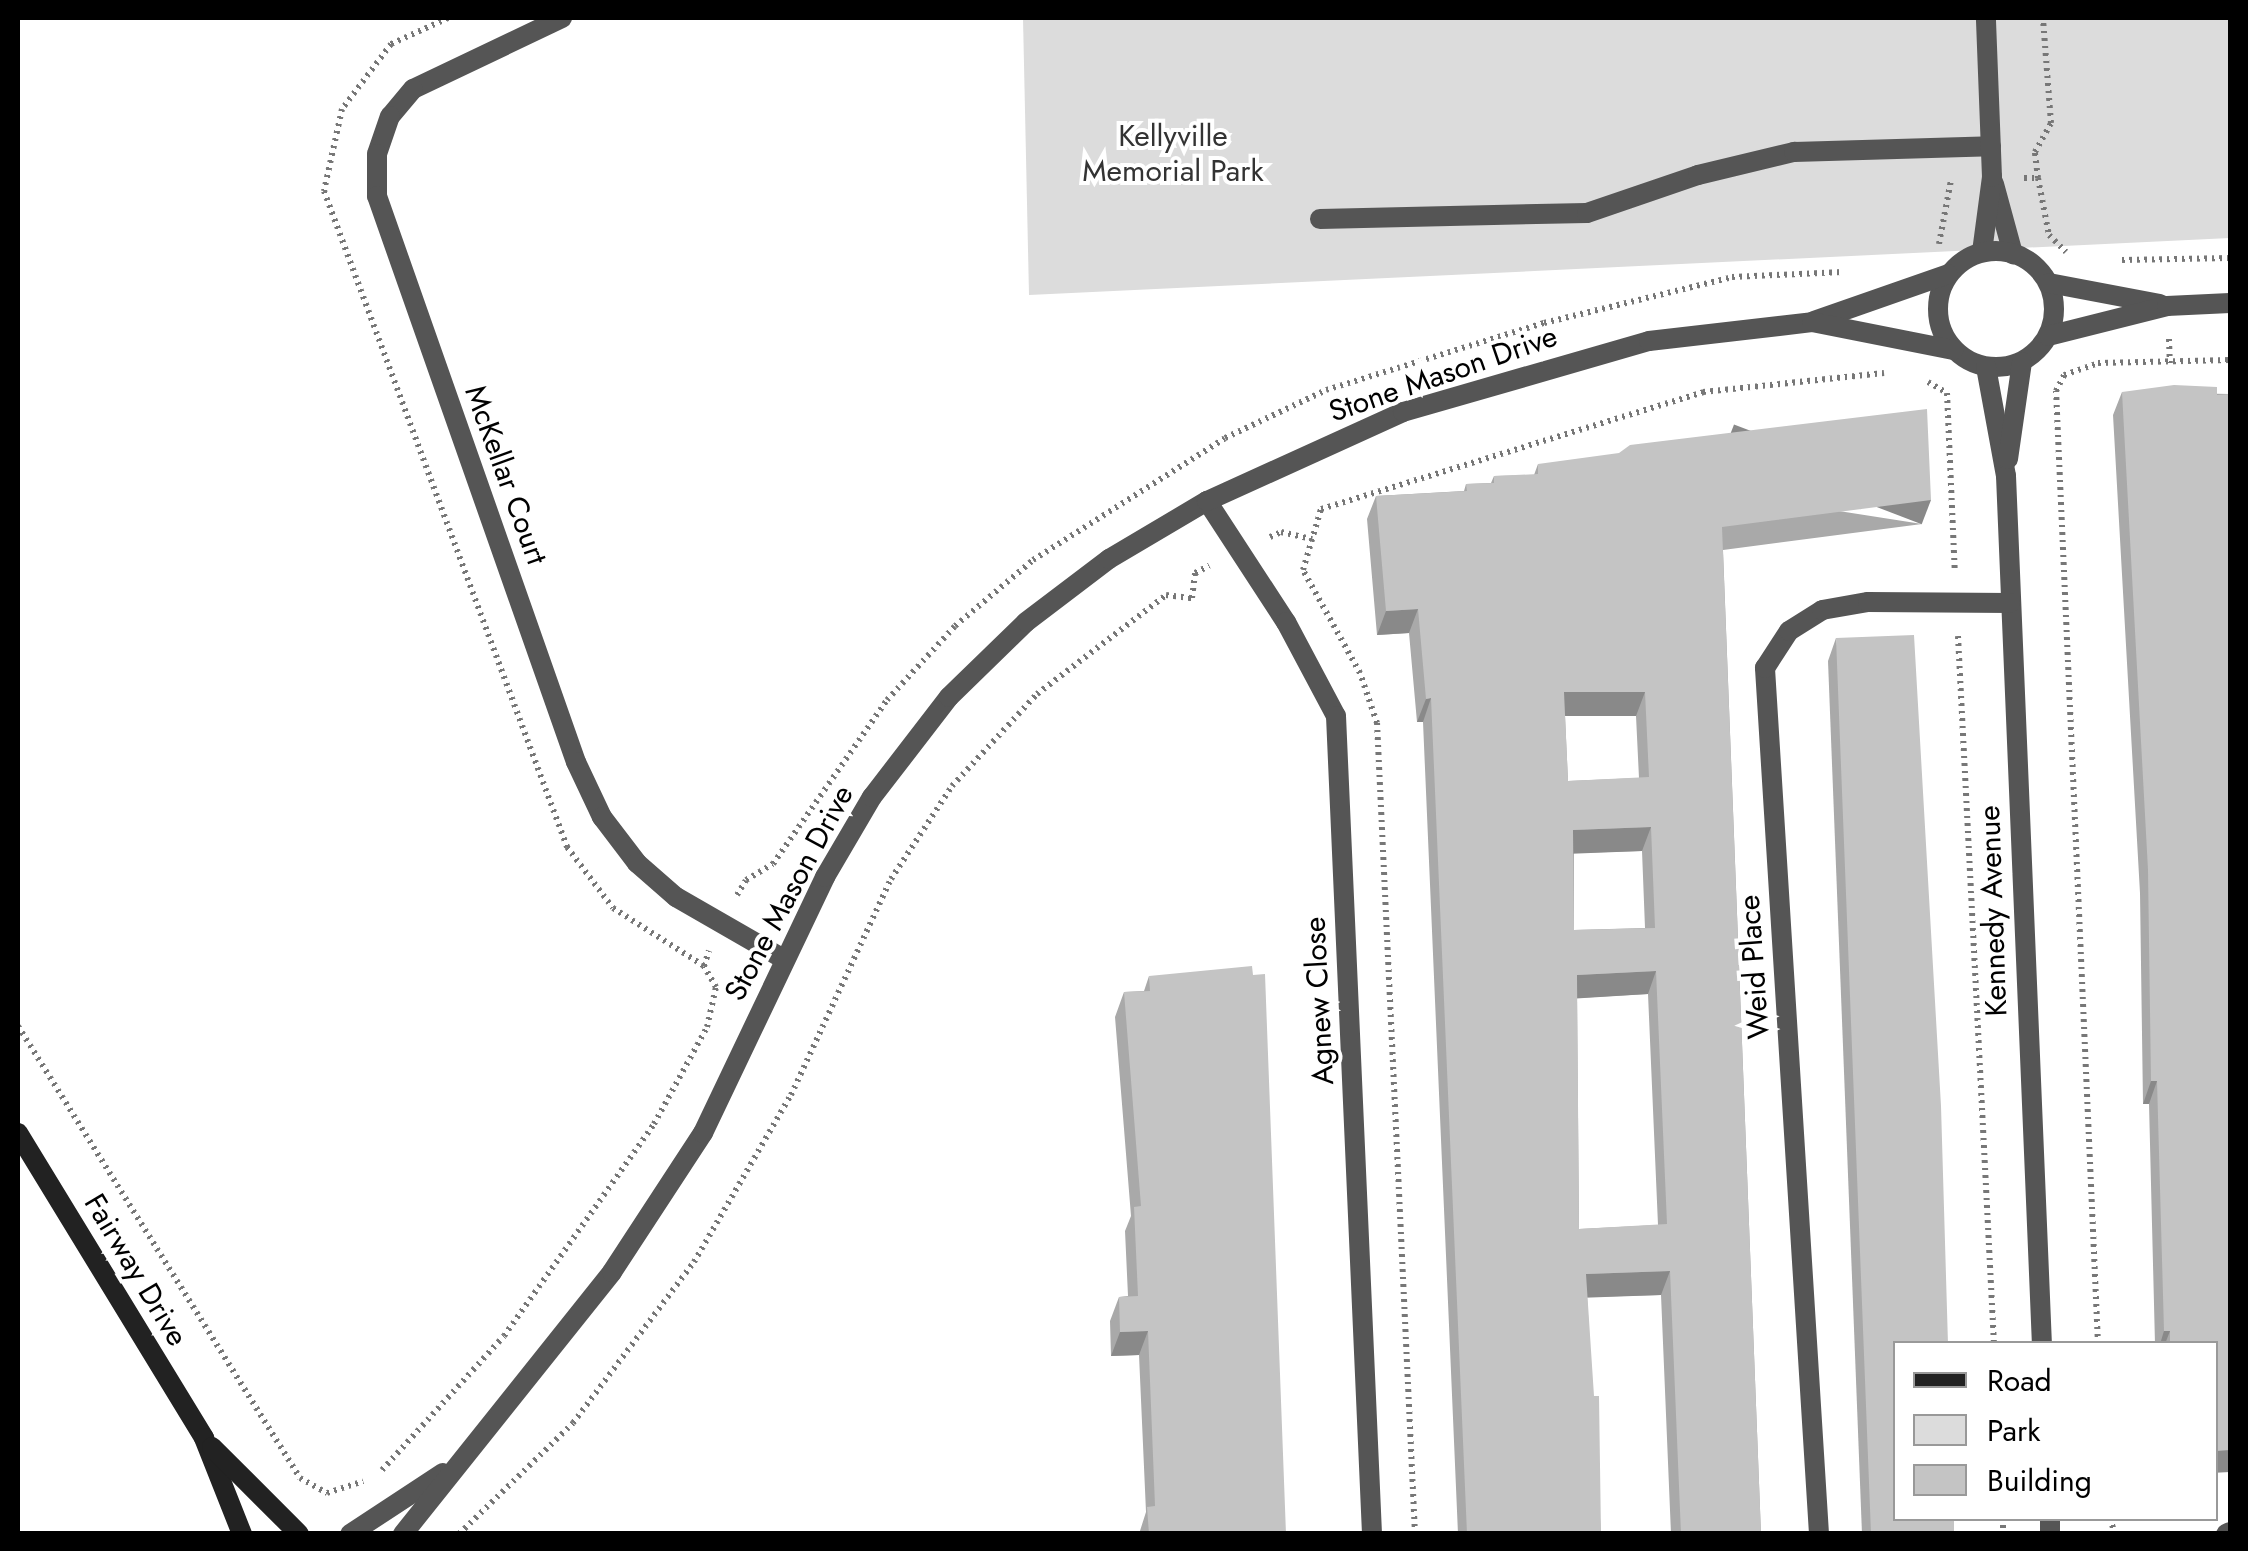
<!DOCTYPE html>
<html>
<head>
<meta charset="utf-8">
<style>
  body { margin:0 }
  #map { position:relative; width:2248px; height:1551px; overflow:hidden; background:#fff; font-family:Jost,sans-serif }
  div>[style] { position:absolute }
  .green>* { inset:0; background:#dcdcdc }
  .path>* { height:6px; margin-top:-3px; transform-origin:0; background:repeating-linear-gradient(90deg,#777 0 2.5px,transparent 0 7.5px) }
  .lane>* { height:20px; margin:-10px; padding:0 10px; transform-origin:10px; border-radius:10px; background:#555 }
  .street>* { height:20px; margin:-10px; padding:0 10px; transform-origin:10px; border-radius:10px; background:#555 }
  .street>.ring { margin:-10px; padding:0; box-sizing:content-box; background:none; border:20px solid #555; border-radius:50% }
  .secondary>* { height:20px; margin:-10px; padding:0 10px; transform-origin:10px; border-radius:10px; background:#222 }
  .wall>* { inset:0; background:#a9a9a9 }
  .shaded-wall>* { inset:0; background:#898989; transform-origin:0 0 }
  .building>* { inset:0; background:#c4c4c4 }
  span { translate:-50% -50%; white-space:nowrap; text-align:center; line-height:1.15; -webkit-text-stroke:8px #fff; paint-order:stroke }
  .park-label { font-size:30px; color:#333 }
  .street-label { font-size:30px; color:#000 }
  .frame { position:absolute; inset:0; border:20px solid #000; pointer-events:none }
  .legend { position:absolute; left:1893px; top:1341px; width:325px; height:180px; box-sizing:border-box; background:#fff; border:2px solid #999; margin:0; padding:12px 18px; list-style:none; font-size:30px; color:#000 }
  .legend li { display:flex; align-items:center; gap:20px; height:50px }
  .legend b { width:50px; border:2px solid #999 }
</style>
</head>
<body>
<div id="map">
  <div class="green">
    <div style="clip-path:polygon(1023px 18px,2230px 18px,2230px 238px,1029px 295px)"></div>
  </div>
  <div class="path">
    <div style="left:448px;top:18px;width:63px;rotate:155.5deg"></div>
    <div style="left:391px;top:44px;width:81px;rotate:127deg"></div>
    <div style="left:342px;top:109px;width:84px;rotate:102.4deg"></div>
    <div style="left:324px;top:191px;width:700px;rotate:69.67deg"></div>
    <div style="left:567px;top:847px;width:76px;rotate:53deg"></div>
    <div style="left:613px;top:908px;width:108px;rotate:32.5deg"></div>
    <div style="left:2024px;top:178px;width:14px"></div>
    <div style="left:2038px;top:178px;width:58px;rotate:79.1deg"></div>
    <div style="left:2049px;top:235px;width:24px;rotate:45deg"></div>
    <div style="left:2038px;top:178px;width:26px;rotate:-97deg"></div>
    <div style="left:2035px;top:152px;width:33px;rotate:-61deg"></div>
    <div style="left:2051px;top:123px;width:105px;rotate:-94.4deg"></div>
    <div style="left:1939px;top:244px;width:65px;rotate:-79.4deg"></div>
    <div style="left:2122px;top:260px;width:108px;rotate:-1.1deg"></div>
    <div style="left:2169px;top:339px;width:24px;rotate:88deg"></div>
    <div style="left:1928px;top:382px;width:22px;rotate:30deg"></div>
    <div style="left:1947px;top:393px;width:180px;rotate:87.5deg"></div>
    <div style="left:1270px;top:537px;width:12px;rotate:-24deg"></div>
    <div style="left:1281px;top:532px;width:32px;rotate:13deg"></div>
    <div style="left:1958px;top:636px;width:709px;rotate:87.09deg"></div>
    <div style="left:737px;top:895px;width:17px;rotate:-59deg"></div>
    <div style="left:746px;top:880px;width:31px;rotate:-31deg"></div>
    <div style="left:773px;top:864px;width:200px;rotate:-55.2deg"></div>
    <div style="left:887px;top:700px;width:100px;rotate:-47.4deg"></div>
    <div style="left:955px;top:626px;width:102px;rotate:-40.2deg"></div>
    <div style="left:1033px;top:560px;width:227px;rotate:-32.4deg"></div>
    <div style="left:1225px;top:438px;width:112px;rotate:-25.4deg"></div>
    <div style="left:1326px;top:390px;width:228px;rotate:-17.1deg"></div>
    <div style="left:1544px;top:323px;width:194px;rotate:-13.7deg"></div>
    <div style="left:1732px;top:277px;width:110px;rotate:-2.6deg"></div>
    <div style="left:18px;top:1026px;width:533px;rotate:58.04deg"></div>
    <div style="left:300px;top:1478px;width:31px;rotate:29deg"></div>
    <div style="left:327px;top:1493px;width:38px;rotate:-18deg"></div>
    <div style="left:2098px;top:1344px;width:954px;rotate:-92.52deg"></div>
    <div style="left:2056px;top:391px;width:18px;rotate:-63deg"></div>
    <div style="left:2064px;top:375px;width:36px;rotate:-19deg"></div>
    <div style="left:2098px;top:363px;width:132px;rotate:-1.3deg"></div>
    <div style="left:382px;top:1470px;width:181px;rotate:-47.7deg"></div>
    <div style="left:504px;top:1336px;width:260px;rotate:-54.7deg"></div>
    <div style="left:654px;top:1124px;width:111px;rotate:-61.3deg"></div>
    <div style="left:707px;top:1027px;width:41px;rotate:-77.3deg"></div>
    <div style="left:716px;top:987px;width:24px;rotate:-120deg"></div>
    <div style="left:704px;top:966px;width:16px;rotate:-72deg"></div>
    <div style="left:2003px;top:1518px;width:16px;rotate:90deg"></div>
    <div style="left:2110px;top:1518px;width:17px;rotate:73deg"></div>
    <div style="left:459px;top:1534px;width:159px;rotate:-44.2deg"></div>
    <div style="left:573px;top:1423px;width:201px;rotate:-53.1deg"></div>
    <div style="left:694px;top:1262px;width:193px;rotate:-59.9deg"></div>
    <div style="left:791px;top:1095px;width:238px;rotate:-65.2deg"></div>
    <div style="left:891px;top:879px;width:111px;rotate:-56.7deg"></div>
    <div style="left:952px;top:786px;width:125px;rotate:-47.3deg"></div>
    <div style="left:1037px;top:694px;width:163px;rotate:-37.5deg"></div>
    <div style="left:1166px;top:595px;width:26px;rotate:7deg"></div>
    <div style="left:1192px;top:598px;width:25px;rotate:-83deg"></div>
    <div style="left:1195px;top:573px;width:16px;rotate:-27deg"></div>
    <div style="left:1415px;top:1534px;width:812px;rotate:-92.68deg"></div>
    <div style="left:1377px;top:723px;width:53px;rotate:-108.8deg"></div>
    <div style="left:1360px;top:673px;width:118px;rotate:-119deg"></div>
    <div style="left:1303px;top:570px;width:64px;rotate:-73.6deg"></div>
    <div style="left:1321px;top:509px;width:400px;rotate:-17deg"></div>
    <div style="left:1703px;top:392px;width:182px;rotate:-6deg"></div>
  </div>
  <div class="lane">
    <div style="left:1994px;top:184px;width:73px;rotate:74.8deg"></div>
    <div style="left:1320px;top:219px;width:267px;rotate:-1.3deg"></div>
    <div style="left:1587px;top:213px;width:117px;rotate:-18.9deg"></div>
    <div style="left:1698px;top:175px;width:99px;rotate:-13.5deg"></div>
    <div style="left:1794px;top:152px;width:197px;rotate:-1.7deg"></div>
    <div style="left:1982px;top:252px;width:76px;rotate:-82.4deg"></div>
    <div style="left:1992px;top:177px;width:159px;rotate:-92.2deg"></div>
  </div>
  <div class="street">
    <div style="left:562px;top:18px;width:165px;rotate:154.5deg"></div>
    <div style="left:413px;top:89px;width:35px;rotate:130deg"></div>
    <div style="left:390px;top:116px;width:40px;rotate:108.9deg"></div>
    <div style="left:377px;top:154px;width:42px;rotate:90deg"></div>
    <div style="left:377px;top:196px;width:600px;rotate:70.63deg"></div>
    <div style="left:576px;top:762px;width:61px;rotate:64.7deg"></div>
    <div style="left:602px;top:817px;width:58px;rotate:52.7deg"></div>
    <div style="left:637px;top:863px;width:52px;rotate:41.1deg"></div>
    <div style="left:676px;top:897px;width:125px;rotate:29.9deg"></div>
    <div class="ring" style="left:1938px;top:251px;width:96px;height:96px"></div>
    <div style="left:2049px;top:283px;width:113px;rotate:10.7deg"></div>
    <div style="left:1814px;top:321px;width:142px;rotate:-19.3deg"></div>
    <div style="left:2048px;top:336px;width:123px;rotate:-14.1deg"></div>
    <div style="left:2167px;top:306px;width:63px;rotate:-2.7deg"></div>
    <div style="left:1986px;top:367px;width:111px;rotate:79.6deg"></div>
    <div style="left:2006px;top:476px;width:869px;rotate:87.63deg"></div>
    <div style="left:2008px;top:459px;width:98px;rotate:-81.8deg"></div>
    <div style="left:1207px;top:501px;width:145px;rotate:56.9deg"></div>
    <div style="left:1286px;top:622px;width:106px;rotate:62deg"></div>
    <div style="left:1336px;top:716px;width:819px;rotate:87.48deg"></div>
    <div style="left:2050px;top:1518px;width:16px;rotate:90deg"></div>
    <div style="left:350px;top:1534px;width:111px;rotate:-33.3deg"></div>
    <div style="left:403px;top:1534px;width:335px;rotate:-51.4deg"></div>
    <div style="left:612px;top:1272px;width:166px;rotate:-56.8deg"></div>
    <div style="left:703px;top:1133px;width:284px;rotate:-64.5deg"></div>
    <div style="left:825px;top:877px;width:93px;rotate:-59.6deg"></div>
    <div style="left:872px;top:797px;width:126px;rotate:-52.4deg"></div>
    <div style="left:949px;top:697px;width:107px;rotate:-44.2deg"></div>
    <div style="left:1026px;top:622px;width:104px;rotate:-37.2deg"></div>
    <div style="left:1109px;top:559px;width:114px;rotate:-30.6deg"></div>
    <div style="left:1207px;top:501px;width:215px;rotate:-24.4deg"></div>
    <div style="left:1403px;top:412px;width:256px;rotate:-16.1deg"></div>
    <div style="left:1649px;top:341px;width:164px;rotate:-6.6deg"></div>
    <div style="left:1812px;top:322px;width:144px;rotate:11.2deg"></div>
    <div style="left:1819px;top:1534px;width:868px;rotate:-93.57deg"></div>
    <div style="left:1765px;top:668px;width:44px;rotate:-57deg"></div>
    <div style="left:1789px;top:631px;width:39px;rotate:-32deg"></div>
    <div style="left:1822px;top:610px;width:47px;rotate:-9.9deg"></div>
    <div style="left:1868px;top:602px;width:142px;rotate:0.4deg"></div>
    <div style="left:2226px;top:1534px;width:4px;rotate:-27deg"></div>
  </div>
  <div class="secondary">
    <div style="left:18px;top:1133px;width:357px;rotate:58.6deg"></div>
    <div style="left:204px;top:1438px;width:103px;rotate:68.4deg"></div>
    <div style="left:212px;top:1447px;width:123px;rotate:45deg"></div>
  </div>
  <div class="wall">
    <div style="clip-path:polygon(2122px 392px,2230px 394px,2230px 1472px,2216px 1473px,2216px 1344px,2155px 1344px,2149px 1104px,2143px 1104px,2140px 893px,2113px 415px)"></div>
    <div style="clip-path:polygon(evenodd,1538px 464px,1922px 524px,1723px 550px,1761px 1534px,1671px 1534px,1661px 1295px,1587px 1297px,1601px 1534px,1458px 1534px,1423px 722px,1417px 722px,1409px 633px,1377px 635px,1367px 519px,1376px 496px,1464px 491px,1466px 484px,1491px 483px,1494px 476px,1534px 475px,1538px 464px,1565px 716px,1636px 716px,1639px 778px,1568px 781px,1565px 716px,1538px 464px,1642px 851px,1645px 928px,1574px 930px,1574px 853px,1642px 851px,1538px 464px,1648px 994px,1658px 1225px,1579px 1229px,1577px 998px,1648px 994px)"></div>
    <div style="clip-path:polygon(1836px 638px,1954px 1534px,1862px 1534px,1828px 661px)"></div>
    <div style="clip-path:polygon(1149px 976px,1286px 1534px,1139px 1534px,1146px 1512px,1139px 1355px,1111px 1356px,1110px 1321px,1119px 1297px,1128px 1296px,1125px 1231px,1131px 1216px,1115px 1017px,1124px 992px,1144px 991px)"></div>
  </div>
  <div class="shaded-wall">
    <div style="left:1931px;top:500px;width:26px;height:211px;rotate:111deg"></div>
    <div style="clip-path:polygon(1418px 609px,1409px 633px,1377px 635px,1386px 611px)"></div>
    <div style="clip-path:polygon(1564px 692px,1645px 692px,1636px 716px,1556px 716px)"></div>
    <div style="clip-path:polygon(1431px 698px,1423px 722px,1417px 722px,1426px 699px)"></div>
    <div style="clip-path:polygon(1651px 827px,1642px 851px,1565px 854px,1573px 830px)"></div>
    <div style="clip-path:polygon(1656px 971px,1648px 994px,1568px 999px,1577px 975px)"></div>
    <div style="clip-path:polygon(2151px 1081px,2157px 1081px,2149px 1104px,2143px 1104px)"></div>
    <div style="clip-path:polygon(1670px 1271px,1661px 1295px,1577px 1298px,1586px 1274px)"></div>
    <div style="clip-path:polygon(1148px 1331px,1139px 1355px,1111px 1356px,1120px 1332px)"></div>
    <div style="clip-path:polygon(2164px 1331px,2170px 1331px,2165px 1344px,2160px 1344px)"></div>
    <div style="left:2230px;top:1450px;width:22px;height:14px;rotate:90deg"></div>
  </div>
  <div class="building">
    <div style="clip-path:polygon(2174px 385px,2217px 387px,2217px 395px,2230px 394px,2230px 1450px,2216px 1451px,2216px 1344px,2170px 1344px,2170px 1331px,2164px 1331px,2157px 1081px,2151px 1081px,2148px 870px,2122px 392px)"></div>
    <div style="clip-path:polygon(evenodd,1927px 409px,1931px 500px,1722px 527px,1761px 1534px,1681px 1534px,1670px 1271px,1586px 1274px,1594px 1396px,1599px 1396px,1601px 1534px,1467px 1534px,1431px 698px,1426px 699px,1418px 609px,1386px 611px,1376px 496px,1467px 491px,1466px 484px,1494px 483px,1494px 476px,1538px 474px,1538px 464px,1619px 453px,1630px 445px,1927px 409px,1564px 692px,1645px 692px,1649px 777px,1568px 781px,1564px 692px,1927px 409px,1651px 827px,1655px 928px,1574px 930px,1573px 830px,1651px 827px,1927px 409px,1656px 971px,1667px 1224px,1579px 1229px,1577px 975px,1656px 971px)"></div>
    <div style="clip-path:polygon(1914px 635px,1941px 1106px,1948px 1344px,1896px 1344px,1896px 1518px,1954px 1518px,1954px 1534px,1871px 1534px,1836px 638px)"></div>
    <div style="clip-path:polygon(1252px 966px,1253px 975px,1265px 974px,1286px 1534px,1149px 1534px,1147px 1507px,1155px 1506px,1148px 1331px,1120px 1332px,1119px 1297px,1138px 1296px,1134px 1207px,1141px 1206px,1124px 992px,1150px 991px,1149px 976px)"></div>
  </div>
  <div class="park-label">
    <span style="left:1173px;top:153px">Kellyville<br>Memorial Park</span>
  </div>
  <div class="street-label">
    <span style="left:1443px;top:374px;rotate:-19deg">Stone Mason Drive</span>
    <span style="left:506px;top:475px;rotate:70deg">McKellar Court</span>
    <span style="left:789px;top:893px;rotate:-62deg">Stone Mason Drive</span>
    <span style="left:1993px;top:911px;rotate:-92deg">Kennedy Avenue</span>
    <span style="left:1754px;top:967px;rotate:-94deg">Weid Place</span>
    <span style="left:1319px;top:1001px;rotate:-93deg">Agnew Close</span>
    <span style="left:136px;top:1270px;rotate:59deg">Fairway Drive</span>
  </div>
  <div class="frame"></div>
  <ul class="legend">
  <li><b style="height:12px;background:#222"></b>Road</li>
  <li><b style="height:28px;background:#dcdcdc"></b>Park</li>
  <li><b style="height:28px;background:#c4c4c4"></b>Building</li>
  </ul>
</div>
</body>
</html>
